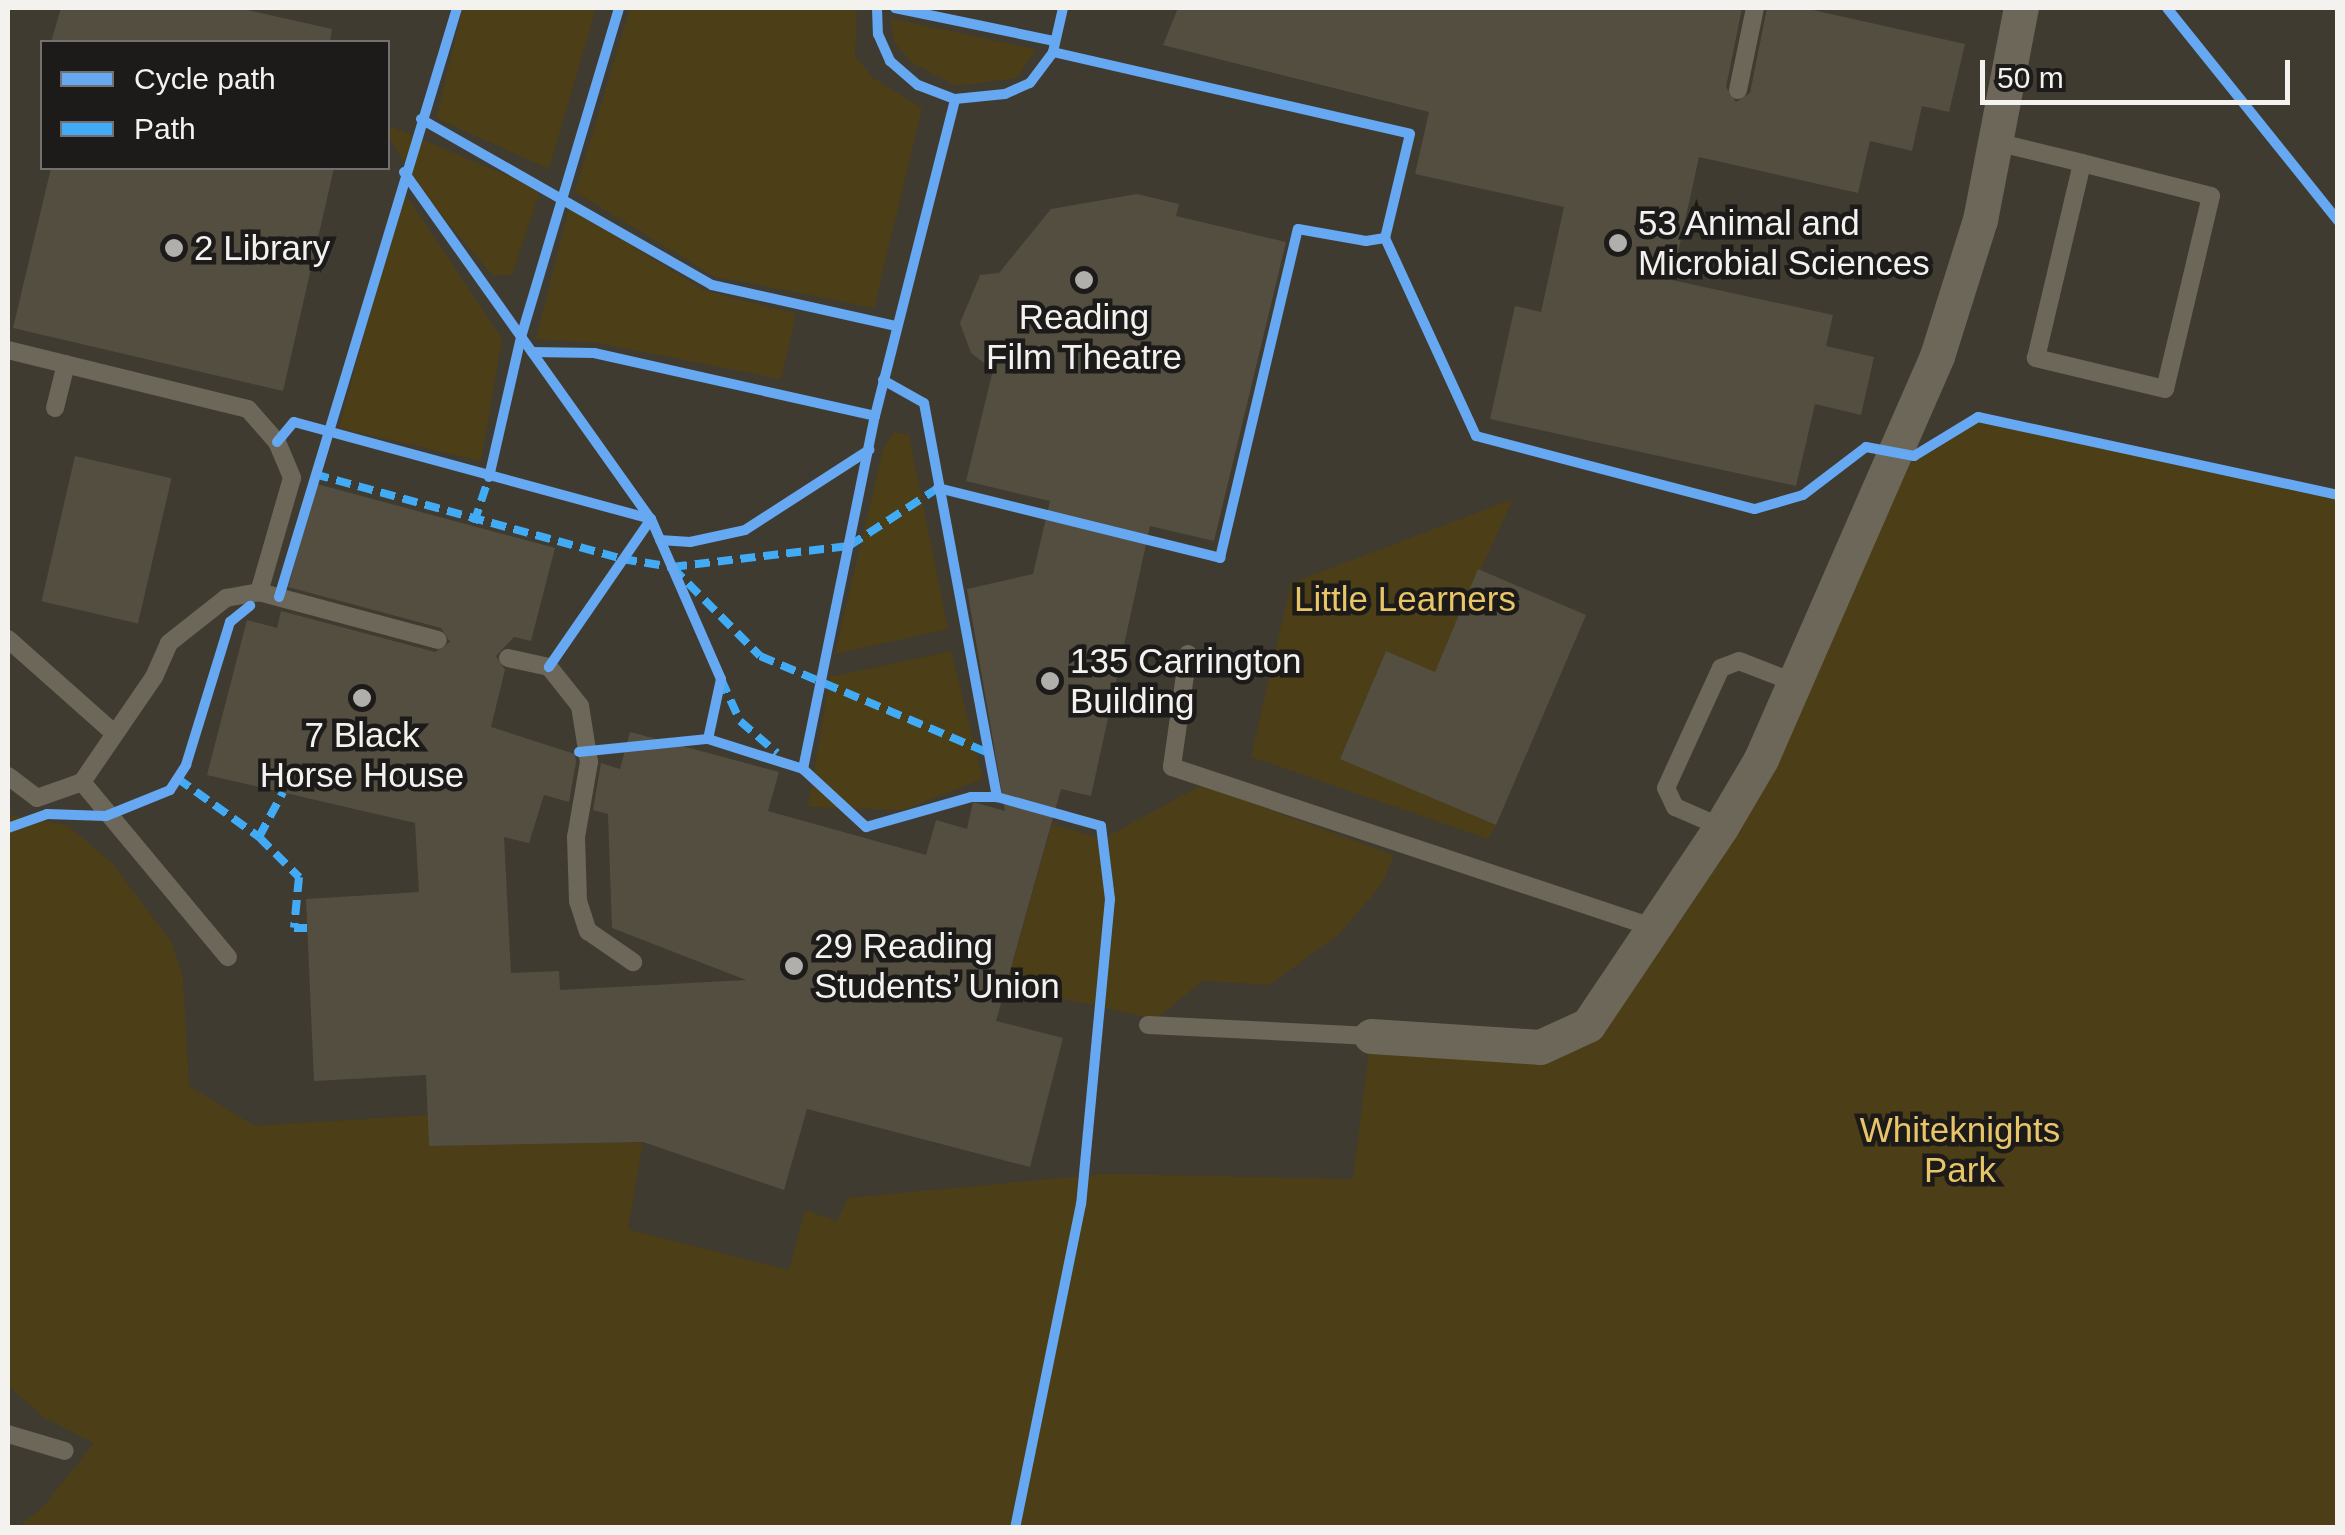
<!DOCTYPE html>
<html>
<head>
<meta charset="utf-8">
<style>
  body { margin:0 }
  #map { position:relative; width:2345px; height:1535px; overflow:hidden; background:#353330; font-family:Arial,sans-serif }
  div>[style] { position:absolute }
  .built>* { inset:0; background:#3f3b31 }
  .green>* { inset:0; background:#4c3e16 }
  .building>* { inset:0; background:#534e40; transform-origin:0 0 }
  .lane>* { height:18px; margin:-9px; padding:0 9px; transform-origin:9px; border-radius:9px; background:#6c6759 }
  .street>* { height:35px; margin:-17.5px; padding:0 17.5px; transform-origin:17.5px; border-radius:17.5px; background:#6c6759 }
  .quiet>* { height:8px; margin-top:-4px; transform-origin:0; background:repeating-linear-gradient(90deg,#42abf6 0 15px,transparent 0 23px) }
  .cycleway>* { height:10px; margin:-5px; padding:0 5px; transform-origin:5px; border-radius:5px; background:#66a8f1 }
  .dots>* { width:28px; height:28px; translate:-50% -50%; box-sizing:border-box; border:5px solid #1c1b19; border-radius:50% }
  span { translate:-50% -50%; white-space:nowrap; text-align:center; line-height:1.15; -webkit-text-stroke:9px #1c1b19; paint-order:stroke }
  .poi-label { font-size:35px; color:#f4f2ef }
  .left { translate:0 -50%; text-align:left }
  .park-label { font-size:35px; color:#e8c567 }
  .frame { position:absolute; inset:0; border:10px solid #f4f2ef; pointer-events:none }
  .legend { position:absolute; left:40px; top:40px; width:350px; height:130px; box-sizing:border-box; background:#1c1b19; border:2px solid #72716f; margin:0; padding:12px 18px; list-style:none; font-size:30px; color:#f4f2ef }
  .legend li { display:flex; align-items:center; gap:20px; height:50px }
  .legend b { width:50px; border:2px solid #72716f }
  .scale { position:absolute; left:1980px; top:60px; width:310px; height:45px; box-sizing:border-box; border:5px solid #f4f2ef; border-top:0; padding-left:12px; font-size:30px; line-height:35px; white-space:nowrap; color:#f4f2ef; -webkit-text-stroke:8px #1c1b19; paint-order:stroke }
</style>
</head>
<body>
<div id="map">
  <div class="built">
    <div style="clip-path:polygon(evenodd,8px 8px,2337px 8px,2337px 1527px,8px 1527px,8px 8px,42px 42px,388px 42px,388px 168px,42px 168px,42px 42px)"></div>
  </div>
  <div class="green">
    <div style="clip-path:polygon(463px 8px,596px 8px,549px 169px,436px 118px)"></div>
    <div style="clip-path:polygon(630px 8px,857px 9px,855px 56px,873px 78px,922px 108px,874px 308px,714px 276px,575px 192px)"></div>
    <div style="clip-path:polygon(890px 18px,1036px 49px,1017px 78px,957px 86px,912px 63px,894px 42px)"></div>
    <div style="clip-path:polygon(388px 125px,534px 187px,539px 194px,512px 275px,492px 275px,428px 199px,388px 136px)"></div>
    <div style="clip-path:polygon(403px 191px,502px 339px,481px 461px,339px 428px)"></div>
    <div style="clip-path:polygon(569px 207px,703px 290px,796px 314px,781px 379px,597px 343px,536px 339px)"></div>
    <div style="clip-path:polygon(1978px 417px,2337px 494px,2337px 1527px,18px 1527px,43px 1507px,94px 1443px,43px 1417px,8px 1385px,8px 814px,67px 825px,112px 863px,172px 943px,183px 977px,189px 1086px,255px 1126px,428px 1115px,429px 1146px,643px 1142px,628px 1229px,789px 1270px,805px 1210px,837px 1221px,848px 1198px,1104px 1174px,1353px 1179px,1371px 1036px,1540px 1047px,1637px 956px,1852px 555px,1914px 456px)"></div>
    <div style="clip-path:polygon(894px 432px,909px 435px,948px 629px,835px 654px,883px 449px)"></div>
    <div style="clip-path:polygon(1513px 499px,1446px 645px,1477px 690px,1386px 651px,1340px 758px,1496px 825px,1488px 839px,1251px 757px,1291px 583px)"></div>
    <div style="clip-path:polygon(951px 651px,983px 779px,903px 810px,808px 807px,830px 677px)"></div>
    <div style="clip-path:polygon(1201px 785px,1394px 855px,1382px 884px,1338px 935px,1269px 985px,1202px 981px,1156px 1019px,1006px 986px,1052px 824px,1103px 839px)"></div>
  </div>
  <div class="building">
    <div style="clip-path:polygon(61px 8px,238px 8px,332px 29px,330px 42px,51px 42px)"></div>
    <div style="clip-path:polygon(1178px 8px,1742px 8px,1726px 87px,1736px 102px,1750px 93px,1767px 8px,1804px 8px,1965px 44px,1949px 112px,1922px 106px,1912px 151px,1870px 141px,1858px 193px,1699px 157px,1672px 280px,1833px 315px,1826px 346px,1874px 357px,1861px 415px,1815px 404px,1796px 486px,1490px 419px,1515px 306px,1541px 312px,1564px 207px,1415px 174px,1429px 112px,1163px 45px)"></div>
    <div style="clip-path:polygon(51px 168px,334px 168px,283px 391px,13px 328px)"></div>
    <div style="clip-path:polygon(1137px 194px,1179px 204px,1176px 216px,1286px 242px,1214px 541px,1150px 526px,1091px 796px,1061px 789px,996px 1021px,1063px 1038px,1030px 1167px,807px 1109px,784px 1190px,643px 1142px,429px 1146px,426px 1075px,314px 1081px,306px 899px,419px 892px,415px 823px,207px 775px,247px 620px,277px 628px,281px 611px,435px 652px,450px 642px,441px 628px,288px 587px,317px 484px,555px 548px,531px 641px,514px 637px,496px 656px,505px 670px,491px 727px,575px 754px,576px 762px,569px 802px,544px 795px,529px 843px,504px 837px,511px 973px,559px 971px,560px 990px,746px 980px,612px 928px,608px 814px,593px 810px,601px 763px,620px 769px,630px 732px,779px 772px,768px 811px,926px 855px,936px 820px,967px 829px,973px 802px,1005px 811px,967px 589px,1033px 574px,1050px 501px,966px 481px,993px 370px,971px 353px,960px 323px,980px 275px,999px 273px,1051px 209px)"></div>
    <div style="left:75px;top:456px;width:99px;height:149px;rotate:13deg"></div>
    <div style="clip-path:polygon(1478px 569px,1586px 615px,1496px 825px,1340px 759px,1386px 651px,1435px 672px)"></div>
  </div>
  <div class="lane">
    <div style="left:1738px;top:90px;width:84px;rotate:-78.3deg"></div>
    <div style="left:1996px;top:142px;width:89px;rotate:13.7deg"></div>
    <div style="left:2082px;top:163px;width:133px;rotate:14.3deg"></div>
    <div style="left:2211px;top:196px;width:198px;rotate:103.4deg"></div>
    <div style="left:2165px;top:389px;width:133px;rotate:-166.5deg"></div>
    <div style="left:2036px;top:358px;width:200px;rotate:-76.7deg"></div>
    <div style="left:8px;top:350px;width:247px;rotate:13.8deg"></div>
    <div style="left:248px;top:409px;width:44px;rotate:48.7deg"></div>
    <div style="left:277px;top:442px;width:39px;rotate:67deg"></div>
    <div style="left:292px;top:478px;width:119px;rotate:106.1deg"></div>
    <div style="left:55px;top:408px;width:45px;rotate:-76deg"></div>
    <div style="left:8px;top:639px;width:142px;rotate:41.6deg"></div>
    <div style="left:1188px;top:654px;width:114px;rotate:98.1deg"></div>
    <div style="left:1172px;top:767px;width:509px;rotate:18.43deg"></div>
    <div style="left:508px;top:658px;width:42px;rotate:12.4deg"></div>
    <div style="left:549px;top:667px;width:50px;rotate:51.5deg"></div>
    <div style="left:580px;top:706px;width:57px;rotate:80.9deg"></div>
    <div style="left:589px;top:762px;width:76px;rotate:99.8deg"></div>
    <div style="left:576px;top:837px;width:64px;rotate:88.2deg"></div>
    <div style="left:578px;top:901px;width:32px;rotate:72deg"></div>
    <div style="left:588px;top:931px;width:55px;rotate:34.6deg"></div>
    <div style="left:8px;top:776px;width:36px;rotate:37deg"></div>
    <div style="left:37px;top:798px;width:48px;rotate:-19.6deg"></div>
    <div style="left:82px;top:782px;width:228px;rotate:50.2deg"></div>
    <div style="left:82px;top:782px;width:127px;rotate:-55.6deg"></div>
    <div style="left:154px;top:677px;width:37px;rotate:-66deg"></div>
    <div style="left:169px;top:643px;width:73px;rotate:-38.3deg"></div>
    <div style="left:226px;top:598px;width:34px;rotate:-10deg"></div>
    <div style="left:259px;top:592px;width:185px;rotate:15deg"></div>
    <div style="left:1721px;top:827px;width:50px;rotate:-156.5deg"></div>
    <div style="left:1675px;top:807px;width:21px;rotate:-115deg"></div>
    <div style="left:1666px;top:788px;width:132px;rotate:-65.4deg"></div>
    <div style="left:1721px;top:668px;width:19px;rotate:-21deg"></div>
    <div style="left:1739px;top:661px;width:61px;rotate:21.1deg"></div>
    <div style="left:1148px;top:1025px;width:223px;rotate:2.8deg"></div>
    <div style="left:8px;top:1434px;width:59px;rotate:16.6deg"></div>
  </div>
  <div class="street">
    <div style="left:1371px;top:1036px;width:169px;rotate:3.7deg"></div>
    <div style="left:1540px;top:1047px;width:53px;rotate:-24.6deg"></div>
    <div style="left:1588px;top:1025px;width:239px;rotate:-56.1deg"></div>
    <div style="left:1721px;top:827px;width:79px;rotate:-59.5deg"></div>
    <div style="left:1761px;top:759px;width:440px;rotate:-66.4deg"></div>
    <div style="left:1937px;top:356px;width:143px;rotate:-72.5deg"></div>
    <div style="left:1980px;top:220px;width:216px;rotate:-79.1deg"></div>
  </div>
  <div class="quiet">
    <div style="left:314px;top:474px;width:320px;rotate:15.4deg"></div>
    <div style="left:622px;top:559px;width:51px;rotate:9.1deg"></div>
    <div style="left:672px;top:567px;width:125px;rotate:45.3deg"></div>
    <div style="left:760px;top:656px;width:248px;rotate:23deg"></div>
    <div style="left:474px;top:523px;width:48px;rotate:-71.9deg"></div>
    <div style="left:672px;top:567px;width:178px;rotate:-6.8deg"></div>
    <div style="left:849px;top:546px;width:106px;rotate:-33.1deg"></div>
    <div style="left:721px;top:679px;width:46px;rotate:65.7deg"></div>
    <div style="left:740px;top:721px;width:49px;rotate:40.9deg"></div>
    <div style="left:177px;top:778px;width:101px;rotate:35.7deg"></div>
    <div style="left:259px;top:837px;width:57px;rotate:45deg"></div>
    <div style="left:299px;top:877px;width:51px;rotate:95.6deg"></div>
    <div style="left:294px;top:928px;width:13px"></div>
    <div style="left:259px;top:837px;width:51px;rotate:-61.9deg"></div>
  </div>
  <div class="cycleway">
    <div style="left:877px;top:8px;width:26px;rotate:88deg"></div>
    <div style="left:878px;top:34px;width:30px;rotate:66deg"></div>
    <div style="left:890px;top:61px;width:37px;rotate:41deg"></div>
    <div style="left:918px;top:85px;width:40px;rotate:21deg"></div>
    <div style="left:955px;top:99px;width:50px;rotate:-5.7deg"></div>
    <div style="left:1005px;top:94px;width:27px;rotate:-24deg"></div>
    <div style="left:1030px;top:83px;width:39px;rotate:-53deg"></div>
    <div style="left:1053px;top:52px;width:45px;rotate:-77.2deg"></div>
    <div style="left:895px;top:8px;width:163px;rotate:11.7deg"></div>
    <div style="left:2167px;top:8px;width:273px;rotate:51.2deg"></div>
    <div style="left:1053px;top:52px;width:366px;rotate:12.9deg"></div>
    <div style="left:1410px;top:134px;width:107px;rotate:103.5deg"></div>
    <div style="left:1385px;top:238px;width:218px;rotate:65.3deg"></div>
    <div style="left:1476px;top:436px;width:288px;rotate:14.7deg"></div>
    <div style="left:1755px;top:509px;width:50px;rotate:-16.3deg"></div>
    <div style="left:1803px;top:495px;width:79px;rotate:-37.3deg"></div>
    <div style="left:1866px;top:447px;width:49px;rotate:10.6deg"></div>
    <div style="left:1914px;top:456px;width:75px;rotate:-31.4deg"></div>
    <div style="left:1978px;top:417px;width:368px;rotate:12.2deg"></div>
    <div style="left:421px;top:119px;width:335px;rotate:29.7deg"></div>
    <div style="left:712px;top:285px;width:189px;rotate:12.6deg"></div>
    <div style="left:404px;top:172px;width:426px;rotate:54.6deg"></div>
    <div style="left:651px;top:519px;width:175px;rotate:66.4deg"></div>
    <div style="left:721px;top:679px;width:61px;rotate:102.2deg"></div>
    <div style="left:532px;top:352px;width:62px;rotate:0.9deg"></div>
    <div style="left:594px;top:353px;width:288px;rotate:12.6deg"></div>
    <div style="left:883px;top:380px;width:47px;rotate:29.3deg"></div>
    <div style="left:924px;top:403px;width:401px;rotate:79.5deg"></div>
    <div style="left:277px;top:442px;width:26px;rotate:-50deg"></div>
    <div style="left:294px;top:422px;width:370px;rotate:15.2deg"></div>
    <div style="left:651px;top:519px;width:180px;rotate:124.6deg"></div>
    <div style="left:489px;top:477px;width:144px;rotate:-77.1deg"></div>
    <div style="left:521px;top:337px;width:343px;rotate:-73.4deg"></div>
    <div style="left:938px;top:488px;width:291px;rotate:13.9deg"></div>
    <div style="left:1220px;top:558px;width:338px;rotate:-76.7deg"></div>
    <div style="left:1298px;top:229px;width:69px;rotate:10deg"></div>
    <div style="left:1366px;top:241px;width:19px;rotate:-9deg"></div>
    <div style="left:660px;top:540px;width:30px;rotate:4deg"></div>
    <div style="left:690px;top:542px;width:56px;rotate:-12.3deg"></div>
    <div style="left:745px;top:530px;width:148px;rotate:-32.8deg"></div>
    <div style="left:279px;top:597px;width:615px;rotate:-73.18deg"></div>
    <div style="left:579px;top:752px;width:130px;rotate:-5.8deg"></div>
    <div style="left:708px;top:739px;width:100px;rotate:17.5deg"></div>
    <div style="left:803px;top:769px;width:86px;rotate:42.6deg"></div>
    <div style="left:866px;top:827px;width:109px;rotate:-15.9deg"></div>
    <div style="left:971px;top:797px;width:26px"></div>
    <div style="left:997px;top:797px;width:108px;rotate:15.6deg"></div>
    <div style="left:1101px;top:826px;width:74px;rotate:83deg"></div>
    <div style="left:1110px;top:899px;width:306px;rotate:95.4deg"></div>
    <div style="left:1081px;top:1204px;width:331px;rotate:101.5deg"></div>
    <div style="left:803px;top:769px;width:360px;rotate:-78.5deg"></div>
    <div style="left:875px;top:416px;width:327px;rotate:-75.8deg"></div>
    <div style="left:8px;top:828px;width:41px;rotate:-19.7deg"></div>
    <div style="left:47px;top:814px;width:59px;rotate:1.9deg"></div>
    <div style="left:106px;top:816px;width:69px;rotate:-22.1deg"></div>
    <div style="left:170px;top:790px;width:30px;rotate:-57deg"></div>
    <div style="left:186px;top:765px;width:150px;rotate:-72.9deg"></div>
    <div style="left:230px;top:622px;width:26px;rotate:-39deg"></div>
  </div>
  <div class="dots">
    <div style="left:1618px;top:243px;background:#b1afac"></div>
    <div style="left:174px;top:248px;background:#b1afac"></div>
    <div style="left:1084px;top:280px;background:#b1afac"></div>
    <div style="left:1050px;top:681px;background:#b1afac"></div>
    <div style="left:362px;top:698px;background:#b1afac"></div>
    <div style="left:794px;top:966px;background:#b1afac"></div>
  </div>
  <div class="poi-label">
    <span class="left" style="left:1638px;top:243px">53 Animal and<br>Microbial Sciences</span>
    <span class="left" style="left:194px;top:248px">2 Library</span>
    <span style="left:1084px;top:337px">Reading<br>Film Theatre</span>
    <span class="left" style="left:1070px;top:681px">135 Carrington<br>Building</span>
    <span style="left:362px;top:755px">7 Black<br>Horse House</span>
    <span class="left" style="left:814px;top:966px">29 Reading<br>Students’ Union</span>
  </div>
  <div class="park-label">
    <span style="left:1405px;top:599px">Little Learners</span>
    <span style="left:1960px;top:1150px">Whiteknights<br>Park</span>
  </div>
  <div class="frame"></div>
  <ul class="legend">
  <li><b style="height:12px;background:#66a8f1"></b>Cycle path</li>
  <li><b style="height:12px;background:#42abf6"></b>Path</li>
  </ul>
  <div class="scale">50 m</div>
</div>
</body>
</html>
